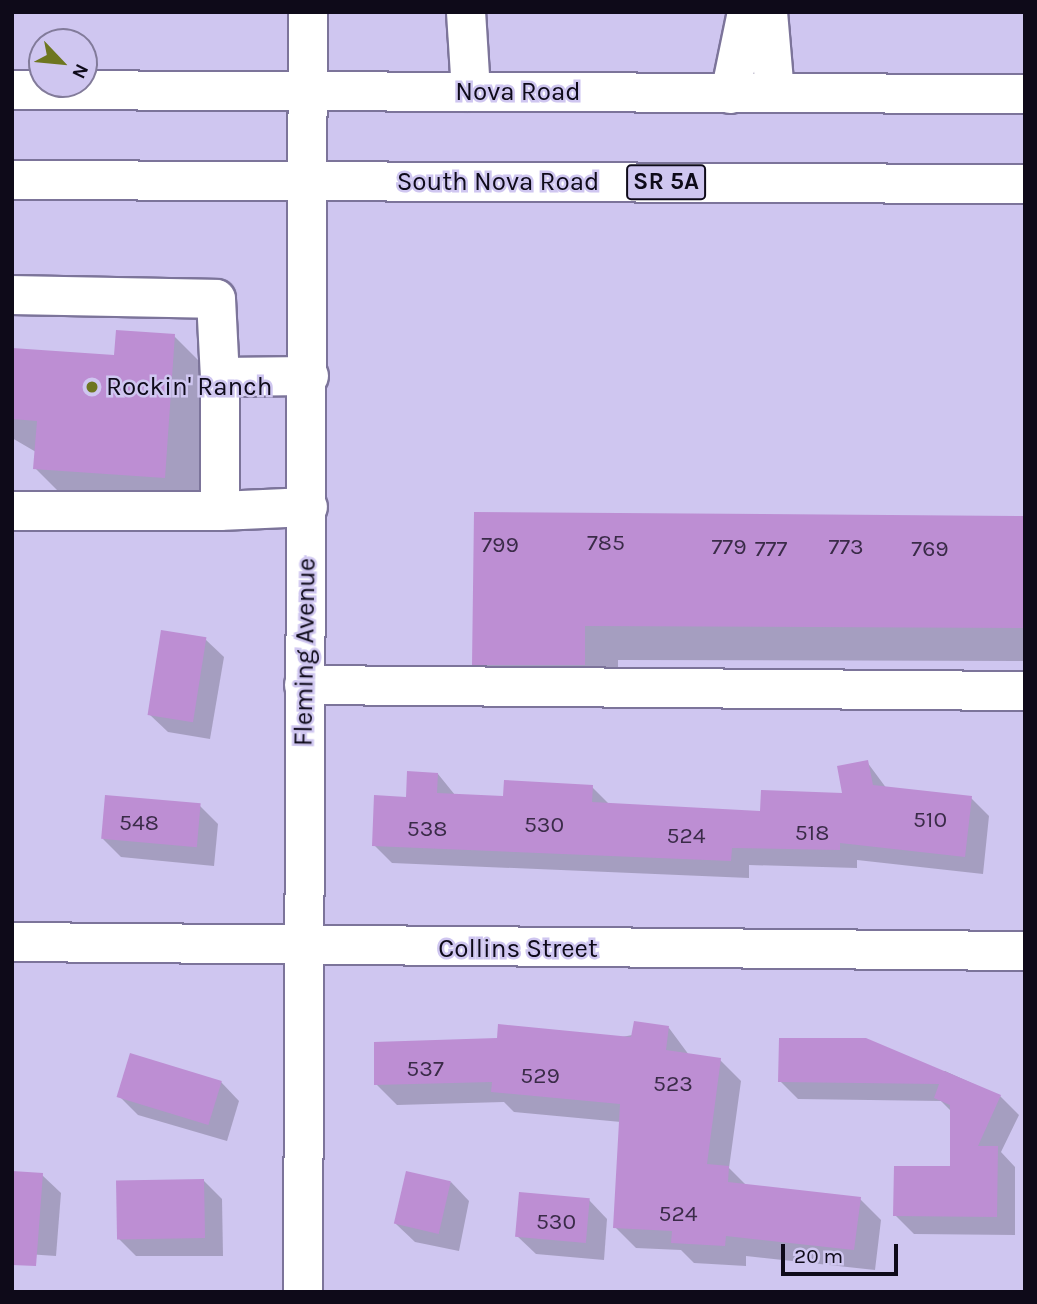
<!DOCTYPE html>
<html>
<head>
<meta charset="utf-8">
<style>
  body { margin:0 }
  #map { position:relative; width:1037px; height:1304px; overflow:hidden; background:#cfc6f0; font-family:Karla,sans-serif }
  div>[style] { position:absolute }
  .shadow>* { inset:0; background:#0003 }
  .building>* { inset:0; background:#bd8ed3; transform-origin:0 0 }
  .roads { filter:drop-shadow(2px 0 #7c749a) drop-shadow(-2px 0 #7c749a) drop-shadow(0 2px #7c749a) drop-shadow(0 -2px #7c749a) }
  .minor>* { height:38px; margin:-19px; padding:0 19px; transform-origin:19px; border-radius:19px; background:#fff }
  .major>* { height:38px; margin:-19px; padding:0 19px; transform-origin:19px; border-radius:19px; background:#fff }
  .dots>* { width:19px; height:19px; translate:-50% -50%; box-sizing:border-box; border:4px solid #cfc6f0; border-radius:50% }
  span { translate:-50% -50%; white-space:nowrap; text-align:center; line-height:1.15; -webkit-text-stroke:5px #cfc6f0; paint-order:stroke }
  .number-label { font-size:23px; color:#3a2b48 }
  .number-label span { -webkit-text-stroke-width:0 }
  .shield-label span { padding:2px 5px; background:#cfc6f0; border:2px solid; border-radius:5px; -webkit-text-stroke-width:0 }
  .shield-label { font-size:24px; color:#0e0a19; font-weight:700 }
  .street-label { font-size:26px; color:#0e0a19 }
  .poi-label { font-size:26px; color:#0e0a19 }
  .left { translate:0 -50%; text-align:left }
  .frame { position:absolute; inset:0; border:14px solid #0e0a19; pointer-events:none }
  .north { position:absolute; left:28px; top:28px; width:70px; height:70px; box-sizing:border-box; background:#cfc6f0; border:2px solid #827b9a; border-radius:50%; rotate:116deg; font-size:19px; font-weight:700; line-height:28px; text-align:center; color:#0e0a19 }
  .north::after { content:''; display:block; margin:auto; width:24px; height:32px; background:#6e7620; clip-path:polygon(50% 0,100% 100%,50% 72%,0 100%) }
  .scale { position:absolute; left:781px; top:1244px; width:117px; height:32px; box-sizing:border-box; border:4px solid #0e0a19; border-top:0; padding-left:9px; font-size:21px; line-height:24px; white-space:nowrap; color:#0e0a19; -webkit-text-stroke:5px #cfc6f0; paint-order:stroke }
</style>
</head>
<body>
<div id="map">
  <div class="shadow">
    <div style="clip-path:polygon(174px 336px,208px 370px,198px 511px,69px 502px,35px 468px,36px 452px,12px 438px,12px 349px,116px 357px)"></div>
    <div style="clip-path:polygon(475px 513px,1025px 522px,1025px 661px,618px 660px,618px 699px,507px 698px,473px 664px)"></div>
    <div style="clip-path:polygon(205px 639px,224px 657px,210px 739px,168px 732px,149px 714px)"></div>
    <div style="clip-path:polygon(867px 762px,887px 789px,971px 798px,989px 816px,983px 874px,857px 860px,857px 868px,749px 865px,749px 878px,392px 863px,374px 845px,407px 799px,438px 774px,455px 795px,504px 798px,592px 787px,610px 805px,762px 813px,844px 794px)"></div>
    <div style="clip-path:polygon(200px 806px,218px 824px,214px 866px,121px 857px,103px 839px)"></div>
    <div style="clip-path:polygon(669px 1028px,689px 1055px,720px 1060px,741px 1081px,729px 1168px,747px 1186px,860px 1199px,881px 1220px,875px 1270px,746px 1256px,746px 1266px,694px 1263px,681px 1250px,636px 1248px,615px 1227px,621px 1122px,514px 1112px,504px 1102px,397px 1105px,376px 1084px)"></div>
    <div style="clip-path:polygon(945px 1071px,1000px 1096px,1019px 1115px,1001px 1152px,1015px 1167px,1015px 1235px,914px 1234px,895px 1215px,951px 1168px,952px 1112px,941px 1101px,798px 1099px,780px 1081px)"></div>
    <div style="clip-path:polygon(221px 1082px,239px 1101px,227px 1141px,138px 1115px,119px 1096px)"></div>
    <div style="clip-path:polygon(42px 1175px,61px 1193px,56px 1256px,12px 1253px)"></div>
    <div style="clip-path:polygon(204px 1181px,222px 1199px,223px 1256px,136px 1256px,118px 1238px)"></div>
    <div style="clip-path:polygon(451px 1182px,469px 1201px,459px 1251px,415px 1242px,396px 1224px)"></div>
    <div style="clip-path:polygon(589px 1200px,607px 1219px,604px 1260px,536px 1254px,517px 1236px)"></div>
  </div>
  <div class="building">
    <div style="clip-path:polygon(116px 330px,175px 334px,165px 478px,33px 469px,37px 421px,12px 419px,12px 348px,114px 355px)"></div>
    <div style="clip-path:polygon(474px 512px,1025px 516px,1025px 628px,585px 626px,585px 665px,472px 665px)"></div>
    <div style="left:161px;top:630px;width:46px;height:86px;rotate:9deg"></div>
    <div style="clip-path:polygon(868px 760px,873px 785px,972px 796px,965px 857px,840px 843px,840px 850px,732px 848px,731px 861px,372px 846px,374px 795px,406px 797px,407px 771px,438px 773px,437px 793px,503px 796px,504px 780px,593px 785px,592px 802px,760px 811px,761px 790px,842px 793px,837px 766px)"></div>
    <div style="left:105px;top:795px;width:96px;height:44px;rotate:5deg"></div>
    <div style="clip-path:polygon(634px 1021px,669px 1026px,666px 1050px,721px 1058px,707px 1164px,729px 1166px,728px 1182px,861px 1197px,854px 1250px,726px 1236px,725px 1246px,671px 1243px,672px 1231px,613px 1228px,620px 1104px,491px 1092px,492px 1082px,374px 1085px,374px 1042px,497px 1038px,498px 1024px,631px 1037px)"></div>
    <div style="clip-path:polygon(779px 1038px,866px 1038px,1001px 1095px,978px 1146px,998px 1146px,997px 1217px,893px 1216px,894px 1166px,950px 1166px,950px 1105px,934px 1098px,939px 1084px,778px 1082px)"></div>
    <div style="left:130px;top:1053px;width:96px;height:46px;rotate:17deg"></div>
    <div style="clip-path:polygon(12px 1171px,43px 1173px,36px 1266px,12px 1265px)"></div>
    <div style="left:406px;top:1171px;width:46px;height:54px;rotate:13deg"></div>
    <div style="left:204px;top:1179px;width:59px;height:88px;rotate:89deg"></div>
    <div style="left:519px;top:1192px;width:71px;height:45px;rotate:5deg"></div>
  </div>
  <div class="roads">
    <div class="minor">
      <div style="left:466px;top:12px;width:80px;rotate:86.4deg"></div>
      <div style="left:768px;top:12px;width:81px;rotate:85.1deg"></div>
      <div style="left:730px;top:94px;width:84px;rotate:-78.3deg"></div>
      <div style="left:12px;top:295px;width:204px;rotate:1.1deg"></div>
      <div style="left:216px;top:299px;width:78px;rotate:87.1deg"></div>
      <div style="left:220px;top:377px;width:89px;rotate:-0.6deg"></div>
      <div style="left:220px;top:377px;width:134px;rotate:90deg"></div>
      <div style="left:220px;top:511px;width:88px;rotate:-2.6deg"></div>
      <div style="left:12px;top:511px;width:208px"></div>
      <div style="left:304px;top:685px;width:721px;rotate:0.48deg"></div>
      <div style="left:12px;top:942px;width:1013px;rotate:0.51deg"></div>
      <div style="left:303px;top:1292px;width:1280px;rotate:-89.78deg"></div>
    </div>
    <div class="major">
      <div style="left:12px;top:90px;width:1013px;rotate:0.23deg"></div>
      <div style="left:12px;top:180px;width:1013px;rotate:0.23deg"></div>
    </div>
  </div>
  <div class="dots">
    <div style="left:92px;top:387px;background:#6e7620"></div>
  </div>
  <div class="number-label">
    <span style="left:606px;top:543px">785</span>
    <span style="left:500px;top:545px">799</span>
    <span style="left:729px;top:547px">779</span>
    <span style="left:846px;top:547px">773</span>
    <span style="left:771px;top:549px">777</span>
    <span style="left:930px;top:549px">769</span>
    <span style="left:930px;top:820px">510</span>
    <span style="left:139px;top:823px">548</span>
    <span style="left:544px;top:825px">530</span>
    <span style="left:427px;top:829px">538</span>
    <span style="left:812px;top:833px">518</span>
    <span style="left:686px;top:836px">524</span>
    <span style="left:425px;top:1069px">537</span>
    <span style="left:540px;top:1076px">529</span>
    <span style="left:673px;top:1084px">523</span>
    <span style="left:678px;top:1214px">524</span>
    <span style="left:556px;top:1222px">530</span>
  </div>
  <div class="shield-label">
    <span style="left:666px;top:182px">SR 5A</span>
  </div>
  <div class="street-label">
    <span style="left:518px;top:92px">Nova Road</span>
    <span style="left:498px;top:182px">South Nova Road</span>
    <span style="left:305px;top:652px;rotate:-89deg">Fleming Avenue</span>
    <span style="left:518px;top:949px">Collins Street</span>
  </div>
  <div class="poi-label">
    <span class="left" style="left:106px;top:387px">Rockin' Ranch</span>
  </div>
  <div class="frame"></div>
  <div class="north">N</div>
  <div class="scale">20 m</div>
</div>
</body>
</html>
